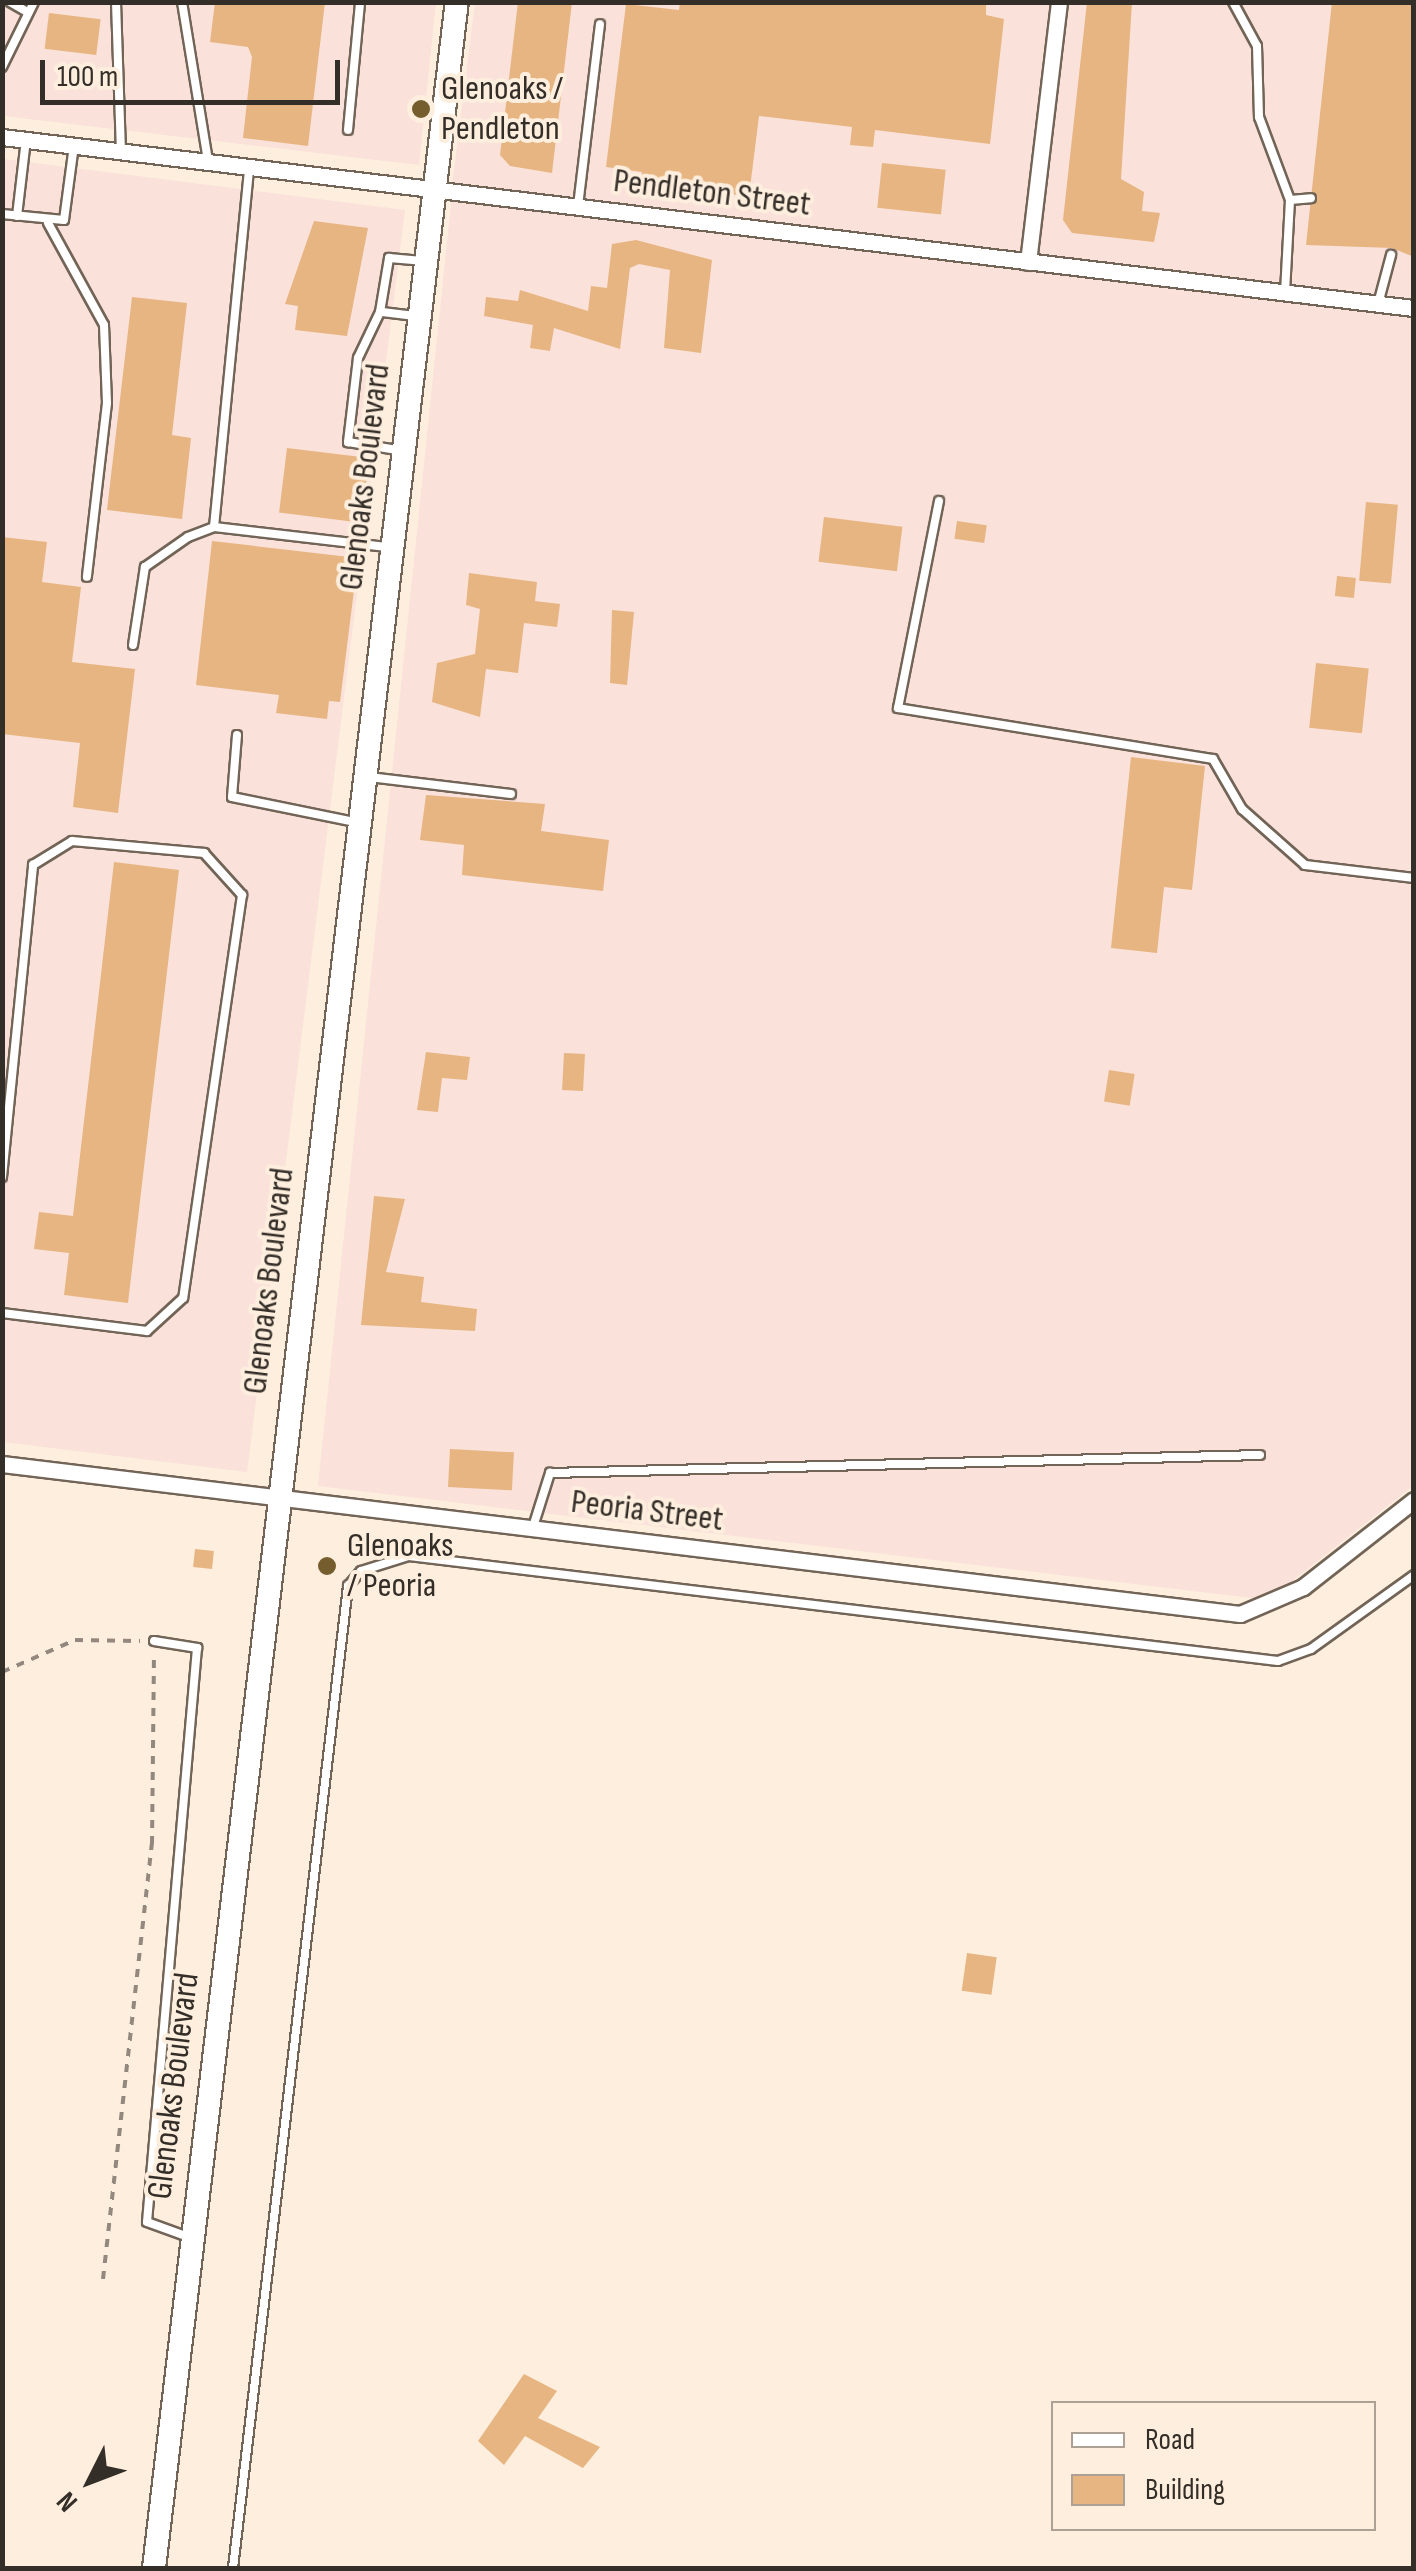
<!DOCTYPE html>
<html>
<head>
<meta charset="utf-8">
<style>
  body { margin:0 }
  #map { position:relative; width:1416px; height:2571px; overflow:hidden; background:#feeede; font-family:"Sofia Sans Condensed",sans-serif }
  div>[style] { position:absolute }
  .industrial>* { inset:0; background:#fae1da }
  .building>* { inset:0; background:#e7b581; transform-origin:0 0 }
  .path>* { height:4px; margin-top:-2px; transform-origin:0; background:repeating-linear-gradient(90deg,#93887d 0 8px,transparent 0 16px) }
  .roads { filter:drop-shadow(2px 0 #726456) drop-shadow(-2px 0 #726456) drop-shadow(0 2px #726456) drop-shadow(0 -2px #726456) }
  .lane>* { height:8px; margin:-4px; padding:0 4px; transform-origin:4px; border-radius:4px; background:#fff }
  .street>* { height:15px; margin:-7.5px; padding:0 7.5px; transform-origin:7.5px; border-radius:7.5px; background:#fff }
  .secondary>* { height:22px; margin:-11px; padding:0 11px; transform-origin:11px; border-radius:11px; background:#fff }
  .dots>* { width:28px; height:28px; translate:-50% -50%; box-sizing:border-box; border:5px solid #feeede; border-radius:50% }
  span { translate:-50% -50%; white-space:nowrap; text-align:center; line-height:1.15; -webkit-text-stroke:8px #feeede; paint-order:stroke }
  .poi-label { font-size:35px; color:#342e28 }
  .left { translate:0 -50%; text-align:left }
  .street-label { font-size:35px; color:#342e28 }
  .frame { position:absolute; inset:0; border:5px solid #342e28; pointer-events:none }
  .legend { position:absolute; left:1051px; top:2401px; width:325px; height:130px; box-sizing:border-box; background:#feeede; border:2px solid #ada195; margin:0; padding:12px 18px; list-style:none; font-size:30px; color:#342e28 }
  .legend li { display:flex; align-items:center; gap:20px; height:50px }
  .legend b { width:50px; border:2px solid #ada195 }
  .north { position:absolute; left:40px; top:2431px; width:100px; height:100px; -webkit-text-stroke:8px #feeede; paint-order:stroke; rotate:228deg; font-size:28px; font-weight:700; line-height:40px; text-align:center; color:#342e28 }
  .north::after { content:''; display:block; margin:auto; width:35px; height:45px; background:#342e28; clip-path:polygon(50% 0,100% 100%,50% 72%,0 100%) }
  .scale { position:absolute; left:40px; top:60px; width:300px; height:45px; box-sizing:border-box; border:5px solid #342e28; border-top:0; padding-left:12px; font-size:30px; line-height:35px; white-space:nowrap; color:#342e28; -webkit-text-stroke:8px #feeede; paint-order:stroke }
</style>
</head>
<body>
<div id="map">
  <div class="industrial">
    <div style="clip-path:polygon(3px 3px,436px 3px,419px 165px,3px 116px)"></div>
    <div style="clip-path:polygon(475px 3px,1050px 3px,1024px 254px,452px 185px)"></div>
    <div style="clip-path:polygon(1066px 3px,1413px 3px,1413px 304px,1034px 258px)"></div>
    <div style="clip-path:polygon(3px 159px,405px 210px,247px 1472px,3px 1442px)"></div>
    <div style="clip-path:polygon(452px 194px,1413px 313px,1413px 1486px,1268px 1600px,318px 1486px)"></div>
  </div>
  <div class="building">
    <div style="clip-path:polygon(215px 2px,325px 2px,308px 146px,243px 138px,252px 57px,248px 47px,210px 42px)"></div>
    <div style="clip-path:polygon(518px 2px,572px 2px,552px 173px,510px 166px,500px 155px)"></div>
    <div style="clip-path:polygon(680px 2px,986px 2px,986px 15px,1004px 19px,990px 144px,875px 130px,873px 147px,850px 145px,852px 127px,759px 116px,749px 196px,640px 185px,642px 172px,606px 167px,626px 4px,679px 10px)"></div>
    <div style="clip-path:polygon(1087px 2px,1132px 2px,1121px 179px,1144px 192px,1142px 211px,1160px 213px,1154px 242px,1072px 233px,1063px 220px)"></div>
    <div style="clip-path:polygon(1332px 2px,1414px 2px,1414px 257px,1392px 248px,1306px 245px)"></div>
    <div style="left:49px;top:13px;width:52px;height:36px;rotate:7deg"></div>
    <div style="left:882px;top:163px;width:64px;height:45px;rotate:6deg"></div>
    <div style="clip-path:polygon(314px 221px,368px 228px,347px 336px,295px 330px,298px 306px,285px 304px)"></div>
    <div style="clip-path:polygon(636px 240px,712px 260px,701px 353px,664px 348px,670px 270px,639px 264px,630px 268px,620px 349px,554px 328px,550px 351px,530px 348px,533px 325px,484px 316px,486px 297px,518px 301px,520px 290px,588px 311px,591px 286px,607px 288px,612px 244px)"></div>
    <div style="clip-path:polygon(132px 297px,187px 303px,172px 435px,191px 438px,182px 519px,107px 510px)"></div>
    <div style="left:287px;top:448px;width:83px;height:65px;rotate:7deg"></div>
    <div style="left:1366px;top:502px;width:32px;height:79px;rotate:5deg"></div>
    <div style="left:824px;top:517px;width:79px;height:45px;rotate:7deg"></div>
    <div style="left:957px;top:521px;width:30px;height:18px;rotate:8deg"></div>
    <div style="clip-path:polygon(2px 537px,47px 542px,42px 582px,81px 587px,72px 662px,135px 669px,118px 813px,73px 807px,80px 743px,2px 734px)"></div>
    <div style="clip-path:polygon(212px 541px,358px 558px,340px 702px,329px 701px,327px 719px,276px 713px,279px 695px,196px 685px)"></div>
    <div style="clip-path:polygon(469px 573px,537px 582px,535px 601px,560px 604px,557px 627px,524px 623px,518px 673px,486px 669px,480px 717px,432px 702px,437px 663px,475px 654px,480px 609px,466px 605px)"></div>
    <div style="left:1337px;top:576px;width:19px;height:20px;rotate:6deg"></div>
    <div style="clip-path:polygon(612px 610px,634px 612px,627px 685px,610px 683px)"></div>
    <div style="left:1316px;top:663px;width:53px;height:65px;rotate:6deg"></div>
    <div style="clip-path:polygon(1131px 757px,1205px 766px,1192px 890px,1164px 887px,1157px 953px,1111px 948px)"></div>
    <div style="clip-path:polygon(426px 795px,545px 804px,541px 831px,609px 840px,603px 891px,462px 875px,464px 845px,420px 840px)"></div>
    <div style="clip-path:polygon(114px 862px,179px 870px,128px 1303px,64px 1295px,69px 1253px,34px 1249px,39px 1212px,73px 1216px)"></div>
    <div style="clip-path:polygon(426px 1052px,470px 1057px,467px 1080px,442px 1078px,438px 1112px,417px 1110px)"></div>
    <div style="left:564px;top:1053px;width:21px;height:37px;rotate:3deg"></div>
    <div style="left:1109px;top:1070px;width:26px;height:32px;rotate:9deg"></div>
    <div style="clip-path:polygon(374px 1196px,405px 1199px,386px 1272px,424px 1277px,421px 1302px,477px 1309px,475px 1331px,361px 1325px)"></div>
    <div style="left:450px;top:1449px;width:64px;height:38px;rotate:3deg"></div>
    <div style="left:195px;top:1549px;width:19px;height:18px;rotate:6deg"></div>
    <div style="left:967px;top:1953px;width:30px;height:38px;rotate:8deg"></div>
    <div style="clip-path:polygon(524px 2374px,557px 2391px,538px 2418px,600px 2447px,583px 2468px,525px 2436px,504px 2465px,478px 2441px)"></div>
  </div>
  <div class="path">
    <div style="left:2px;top:1672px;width:80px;rotate:-23.7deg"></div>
    <div style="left:75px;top:1640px;width:65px;rotate:0.9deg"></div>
    <div style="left:103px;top:2279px;width:438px;rotate:-83.6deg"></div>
    <div style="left:152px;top:1844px;width:188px;rotate:-89.4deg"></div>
  </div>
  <div class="roads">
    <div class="lane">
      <div style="left:10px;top:2px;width:20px;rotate:30deg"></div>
      <div style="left:116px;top:2px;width:148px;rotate:88.1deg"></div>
      <div style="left:182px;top:2px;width:160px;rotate:80.7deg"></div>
      <div style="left:1233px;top:2px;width:50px;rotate:61.4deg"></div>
      <div style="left:1257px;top:46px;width:71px;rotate:88.4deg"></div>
      <div style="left:1259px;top:117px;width:89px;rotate:69.5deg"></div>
      <div style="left:1290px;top:200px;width:91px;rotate:93.1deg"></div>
      <div style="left:2px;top:67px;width:72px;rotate:-63.8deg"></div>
      <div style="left:348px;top:130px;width:129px;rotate:-84.6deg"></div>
      <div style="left:1290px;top:200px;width:21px;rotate:-5deg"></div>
      <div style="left:578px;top:206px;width:183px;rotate:-83.1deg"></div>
      <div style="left:2px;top:214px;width:62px;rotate:5.5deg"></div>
      <div style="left:64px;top:220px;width:76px;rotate:-82.4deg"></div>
      <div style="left:17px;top:216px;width:78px;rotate:-83.3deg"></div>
      <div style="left:48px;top:223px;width:116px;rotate:61.2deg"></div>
      <div style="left:104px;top:325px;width:78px;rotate:87.8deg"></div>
      <div style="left:107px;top:403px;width:175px;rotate:96.6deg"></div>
      <div style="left:1378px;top:304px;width:51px;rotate:-75.1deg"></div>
      <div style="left:380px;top:312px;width:51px;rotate:115.6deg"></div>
      <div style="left:358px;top:358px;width:85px;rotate:96.8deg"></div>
      <div style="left:348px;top:442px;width:56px;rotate:9.3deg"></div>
      <div style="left:415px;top:316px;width:35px;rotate:-173deg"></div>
      <div style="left:380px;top:312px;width:55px;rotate:-80.5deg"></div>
      <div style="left:389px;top:258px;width:36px;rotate:5deg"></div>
      <div style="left:939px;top:501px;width:211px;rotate:101.2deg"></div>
      <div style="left:898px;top:708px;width:319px;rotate:9.2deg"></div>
      <div style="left:1213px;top:759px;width:58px;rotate:59.9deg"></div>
      <div style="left:1242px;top:809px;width:84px;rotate:41.6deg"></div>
      <div style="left:1305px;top:865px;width:110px;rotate:6.8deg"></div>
      <div style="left:214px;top:527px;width:360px;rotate:-84.4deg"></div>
      <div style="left:133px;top:645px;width:79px;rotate:-81.3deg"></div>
      <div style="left:145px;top:567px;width:52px;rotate:-34.9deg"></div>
      <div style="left:188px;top:537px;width:28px;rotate:-21deg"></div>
      <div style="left:214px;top:527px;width:174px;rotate:6.6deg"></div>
      <div style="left:237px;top:735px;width:62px;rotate:94.6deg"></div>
      <div style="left:232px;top:797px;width:126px;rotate:11.5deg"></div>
      <div style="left:369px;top:777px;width:143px;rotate:6.8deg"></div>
      <div style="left:2px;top:1177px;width:314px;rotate:-84.3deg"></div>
      <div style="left:33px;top:865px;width:46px;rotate:-31.6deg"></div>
      <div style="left:72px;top:841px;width:133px;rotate:5.2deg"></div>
      <div style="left:204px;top:853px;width:57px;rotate:47.9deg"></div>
      <div style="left:242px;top:895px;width:407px;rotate:98.3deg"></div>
      <div style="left:183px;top:1298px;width:49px;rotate:137.5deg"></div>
      <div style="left:147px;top:1331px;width:146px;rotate:-172.9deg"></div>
      <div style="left:533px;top:1527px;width:57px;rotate:-72.5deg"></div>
      <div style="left:550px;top:1473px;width:710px;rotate:-1.45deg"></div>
      <div style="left:154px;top:1641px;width:44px;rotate:9.2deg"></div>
      <div style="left:197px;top:1648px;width:576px;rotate:94.98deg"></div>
      <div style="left:147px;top:2222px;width:47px;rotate:20deg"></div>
      <div style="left:233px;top:2568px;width:989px;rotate:-83.32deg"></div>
      <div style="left:348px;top:1586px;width:20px;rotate:-49deg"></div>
      <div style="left:361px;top:1571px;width:50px;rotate:-17.4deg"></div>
      <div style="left:409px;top:1556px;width:875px;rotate:6.89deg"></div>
      <div style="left:1278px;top:1661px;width:35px;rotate:-20deg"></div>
      <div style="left:1311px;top:1649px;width:127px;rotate:-35.7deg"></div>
    </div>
    <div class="street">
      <div style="left:2px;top:137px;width:1422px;rotate:6.91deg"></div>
      <div style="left:1028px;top:262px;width:262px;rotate:-83.2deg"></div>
      <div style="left:2px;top:1464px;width:1247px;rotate:6.91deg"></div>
      <div style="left:1240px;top:1614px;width:69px;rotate:-23.2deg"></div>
      <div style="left:1303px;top:1587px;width:141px;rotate:-38.1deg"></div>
    </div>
    <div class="secondary">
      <div style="left:154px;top:2568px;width:2584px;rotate:-83.27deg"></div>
    </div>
  </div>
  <div class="dots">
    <div style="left:421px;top:109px;background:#755d2e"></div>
    <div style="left:327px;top:1566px;background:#755d2e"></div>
  </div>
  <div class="poi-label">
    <span class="left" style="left:441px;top:109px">Glenoaks /<br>Pendleton</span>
    <span class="left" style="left:347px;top:1566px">Glenoaks<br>/ Peoria</span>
  </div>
  <div class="street-label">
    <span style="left:712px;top:193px;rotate:7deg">Pendleton Street</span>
    <span style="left:365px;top:477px;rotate:-83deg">Glenoaks Boulevard</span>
    <span style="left:269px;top:1281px;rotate:-83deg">Glenoaks Boulevard</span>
    <span style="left:647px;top:1511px;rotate:7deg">Peoria Street</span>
    <span style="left:174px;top:2086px;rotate:-83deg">Glenoaks Boulevard</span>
  </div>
  <div class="frame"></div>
  <ul class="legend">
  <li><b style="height:12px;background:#fff"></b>Road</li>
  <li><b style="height:28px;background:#e7b581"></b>Building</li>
  </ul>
  <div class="north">N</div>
  <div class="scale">100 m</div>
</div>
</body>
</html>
